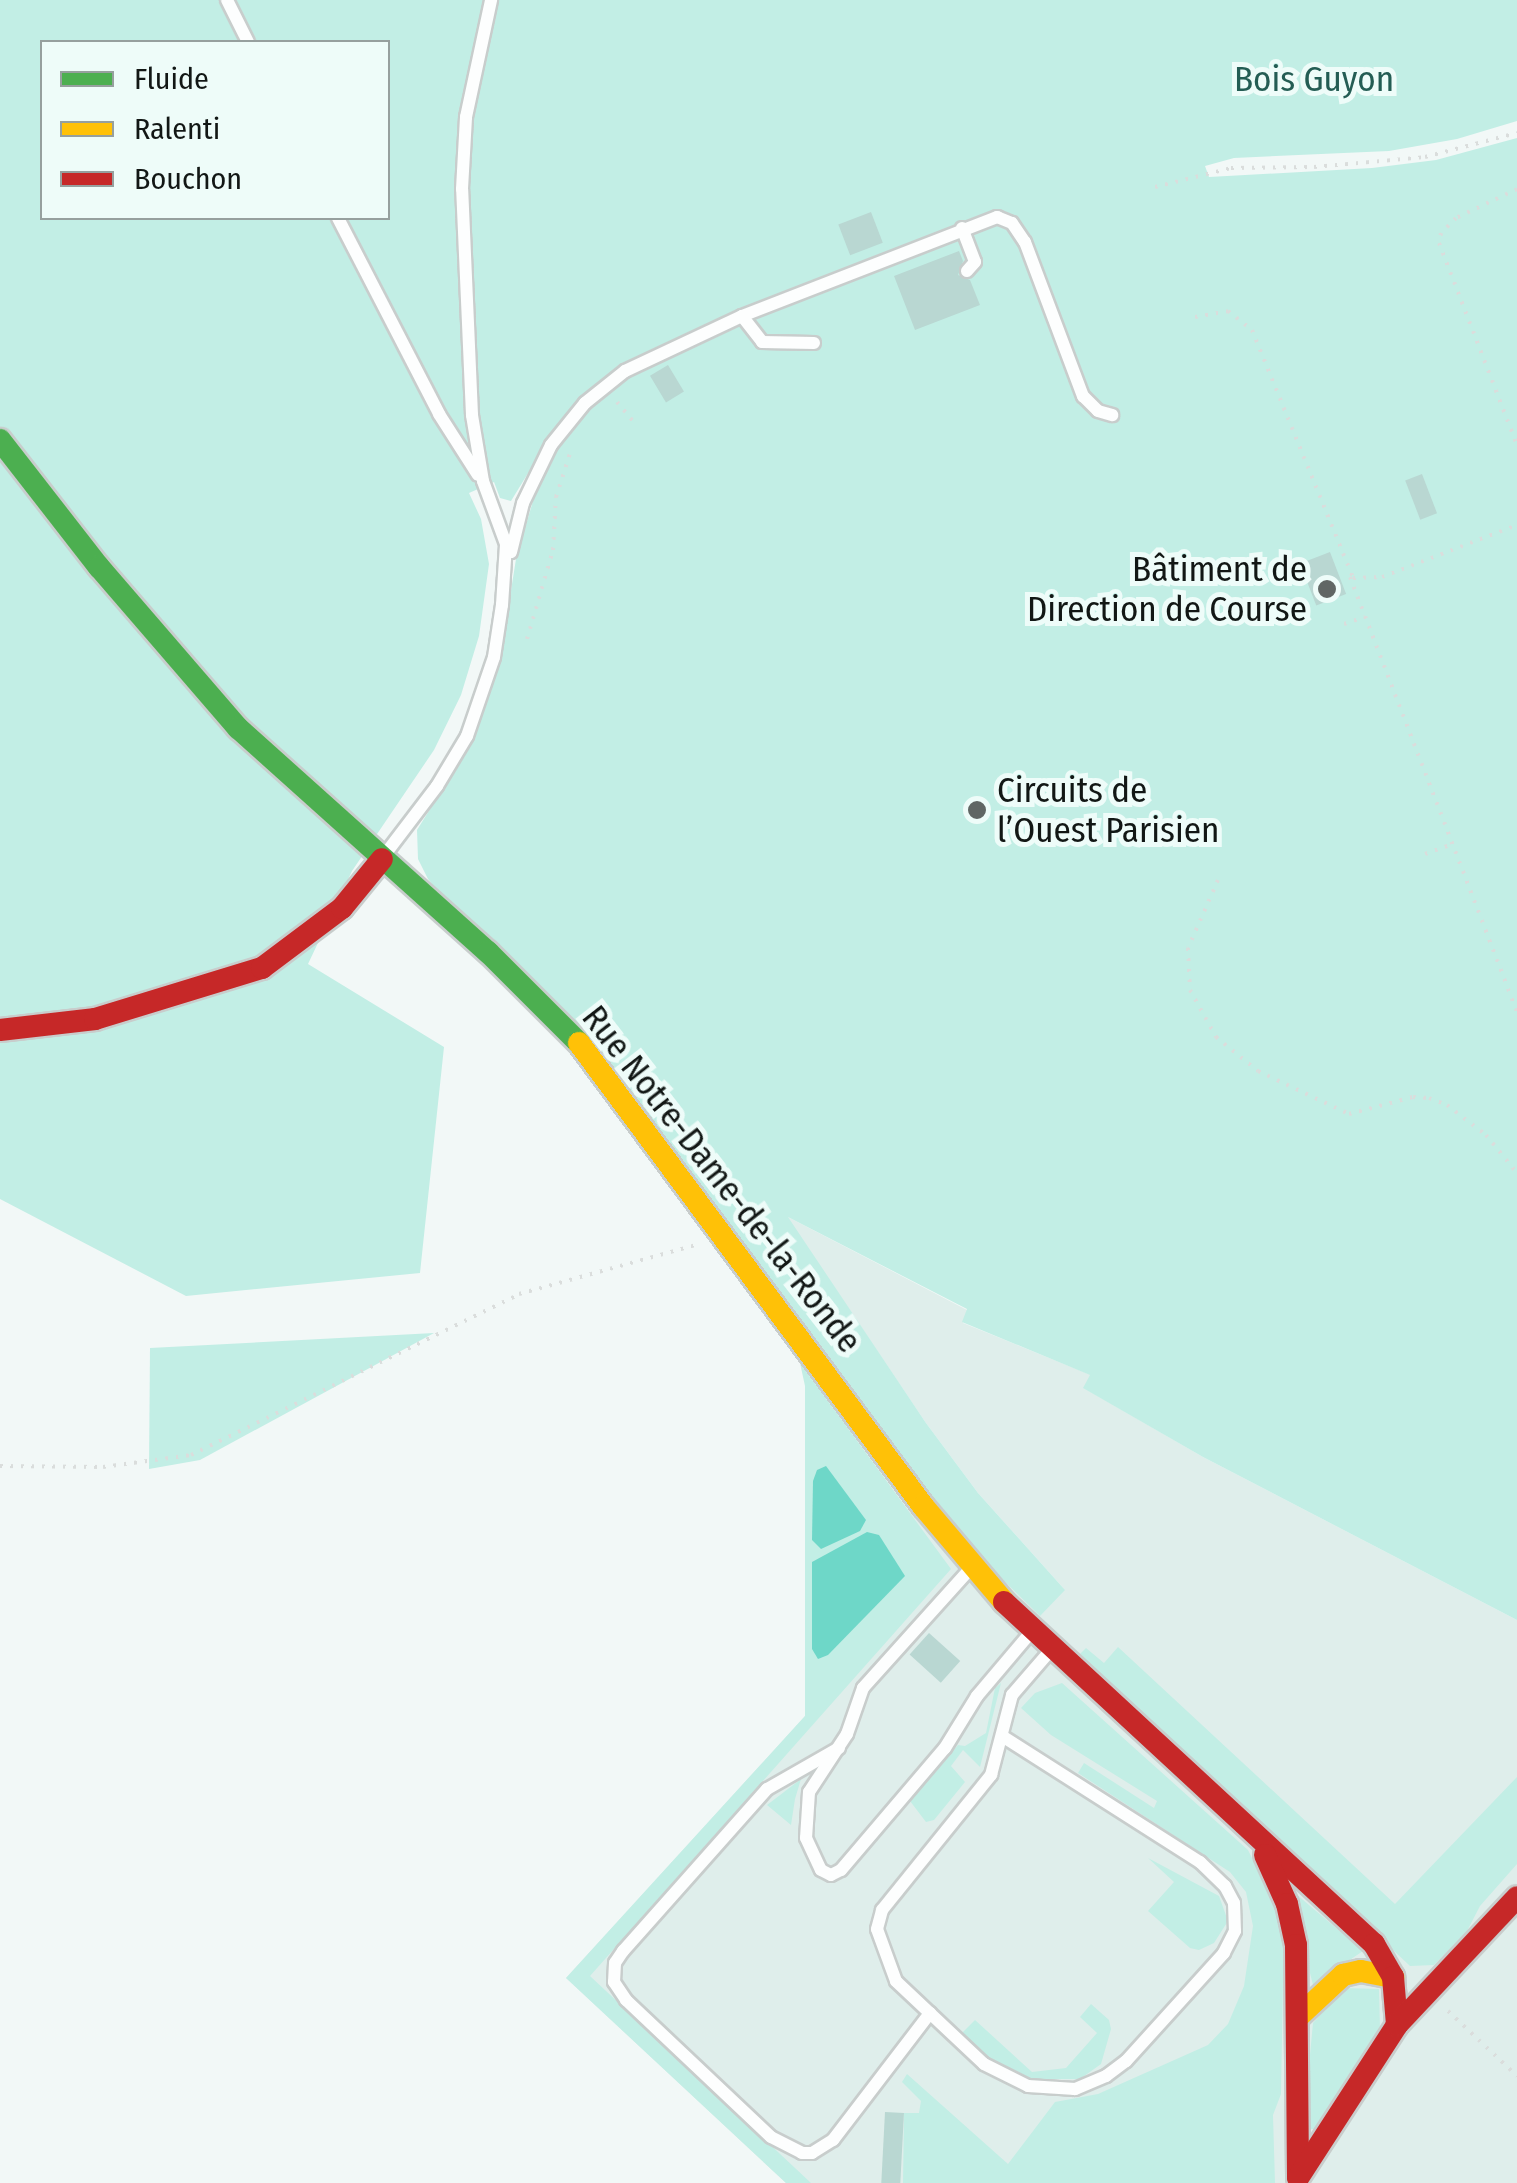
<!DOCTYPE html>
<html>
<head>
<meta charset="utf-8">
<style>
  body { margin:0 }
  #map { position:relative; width:1517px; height:2183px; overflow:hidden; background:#f2f8f7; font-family:"Fira Sans Condensed",sans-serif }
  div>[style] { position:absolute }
  .built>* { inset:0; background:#dfeeeb }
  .green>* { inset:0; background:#c2eee5 }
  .water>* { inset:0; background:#6ed7c8 }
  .building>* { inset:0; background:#b9d7d2; transform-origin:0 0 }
  .path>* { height:4px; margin-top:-2px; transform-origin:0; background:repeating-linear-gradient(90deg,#dadddc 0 2.5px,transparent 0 10.5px) }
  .roads { filter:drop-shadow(2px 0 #c8cdcc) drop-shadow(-2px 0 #c8cdcc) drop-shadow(0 2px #c8cdcc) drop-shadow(0 -2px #c8cdcc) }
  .lane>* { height:12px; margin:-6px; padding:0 6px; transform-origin:6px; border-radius:6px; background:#fdfefe }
  .fast>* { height:22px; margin:-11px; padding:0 11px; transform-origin:11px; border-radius:11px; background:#4caf50 }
  .slow>* { height:22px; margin:-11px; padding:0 11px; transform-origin:11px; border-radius:11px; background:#ffc107 }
  .jam>* { height:22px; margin:-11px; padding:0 11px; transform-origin:11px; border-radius:11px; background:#c62828 }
  .dots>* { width:28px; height:28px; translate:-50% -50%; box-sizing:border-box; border:5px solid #eefcf9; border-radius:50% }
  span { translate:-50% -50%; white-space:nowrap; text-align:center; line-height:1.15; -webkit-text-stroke:10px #eefcf9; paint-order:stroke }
  .park-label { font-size:35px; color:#245d54 }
  .poi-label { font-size:35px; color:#121715 }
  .right { translate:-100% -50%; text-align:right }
  .left { translate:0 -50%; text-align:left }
  .street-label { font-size:35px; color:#121715 }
  .legend { position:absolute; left:40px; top:40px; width:350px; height:180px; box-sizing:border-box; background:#eefcf9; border:2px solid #96a09e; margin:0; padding:12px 18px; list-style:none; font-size:30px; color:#121715 }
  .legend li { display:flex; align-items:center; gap:20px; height:50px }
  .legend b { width:50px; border:2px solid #96a09e }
</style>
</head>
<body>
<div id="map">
  <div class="built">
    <div style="clip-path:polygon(786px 1216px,967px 1310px,963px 1323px,1091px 1375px,1084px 1388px,1203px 1457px,1517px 1620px,1517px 2183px,786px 2183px,566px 1978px,805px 1716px,805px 1386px,1065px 1590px,978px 1493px,926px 1423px)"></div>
  </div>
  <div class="green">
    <div style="clip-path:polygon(evenodd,0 0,1517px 0,1517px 121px,1457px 139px,1389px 151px,1234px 158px,1205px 166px,1209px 177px,1372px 168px,1436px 160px,1517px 138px,1517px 1620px,1203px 1457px,1083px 1388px,1090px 1375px,962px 1322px,967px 1309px,788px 1217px,926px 1423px,978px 1493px,1065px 1590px,1040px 1616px,987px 1564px,428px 879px,418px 859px,417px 830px,465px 753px,501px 653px,516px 559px,542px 470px,541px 452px,511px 501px,500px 498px,494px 482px,469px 493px,481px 519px,489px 564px,479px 636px,461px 695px,434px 750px,352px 871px,308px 964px,444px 1047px,420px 1273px,186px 1296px,0 1199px,0 0,42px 42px,388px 42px,388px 218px,42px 218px,42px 42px)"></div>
    <div style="clip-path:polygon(434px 1333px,200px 1460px,149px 1469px,150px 1348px)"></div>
    <div style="clip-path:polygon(800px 1363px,951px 1569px,590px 1976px,811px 2183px,786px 2183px,566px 1978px,805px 1716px,805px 1386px)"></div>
    <div style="clip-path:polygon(1118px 1647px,1395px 1904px,1517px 1777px,1517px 1864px,1480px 1906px,1467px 1931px,1434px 1965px,1410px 1966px,1080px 1654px,1086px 1648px,1104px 1663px)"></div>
    <div style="clip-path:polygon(1001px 1683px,980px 1767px,963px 1750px,951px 1766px,965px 1782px,934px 1820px,926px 1822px,910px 1801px,958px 1745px,965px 1746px,986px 1733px,995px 1688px)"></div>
    <div style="clip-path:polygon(1062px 1683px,1248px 1850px,1284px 1922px,1281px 2094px,1273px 2115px,1275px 2183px,903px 2183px,904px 2113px,919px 2113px,921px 2101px,902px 2082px,907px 2074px,1008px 2164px,1055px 2102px,1098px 2094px,1208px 2045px,1228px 2024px,1244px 1986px,1253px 1926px,1246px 1892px,1230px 1872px,1078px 1773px,1084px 1763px,1154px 1808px,1157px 1801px,1051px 1735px,1021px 1708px,1035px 1693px)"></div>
    <div style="clip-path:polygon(801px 1779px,795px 1799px,791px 1825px,767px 1805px)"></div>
    <div style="clip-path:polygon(1148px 1858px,1219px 1896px,1228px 1921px,1214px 1943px,1199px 1950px,1190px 1948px,1148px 1911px,1174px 1882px)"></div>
    <div style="clip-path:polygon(1289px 1888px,1363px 1951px,1313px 1985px)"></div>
    <div style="clip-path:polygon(1344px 1988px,1379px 1989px,1380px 2028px,1317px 2129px,1303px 2129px,1313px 2023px)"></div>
    <div style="clip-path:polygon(1091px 2004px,1109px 2020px,1111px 2029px,1101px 2064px,1080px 2079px,1024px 2079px,993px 2063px,961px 2034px,975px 2020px,1032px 2072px,1066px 2068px,1097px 2033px,1080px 2017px)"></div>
  </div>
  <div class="water">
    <div style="clip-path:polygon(826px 1466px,866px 1520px,860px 1531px,821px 1549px,812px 1540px,813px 1481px,817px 1470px)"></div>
    <div style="clip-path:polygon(867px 1532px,879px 1535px,905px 1576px,828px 1655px,818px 1659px,812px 1649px,812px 1562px)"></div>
  </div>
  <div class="building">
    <div style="left:871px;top:212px;width:33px;height:35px;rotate:69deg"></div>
    <div style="clip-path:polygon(959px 251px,963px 261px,958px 275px,970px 280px,980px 305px,915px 330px,894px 276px)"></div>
    <div style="left:668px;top:365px;width:31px;height:21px;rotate:59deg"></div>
    <div style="left:1422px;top:474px;width:42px;height:18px;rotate:69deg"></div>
    <div style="left:1330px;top:552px;width:45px;height:32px;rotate:69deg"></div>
    <div style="left:929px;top:1633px;width:42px;height:29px;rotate:42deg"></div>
    <div style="left:885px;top:2112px;width:19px;height:71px;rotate:3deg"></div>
  </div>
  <div class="path">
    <div style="left:1155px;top:187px;width:78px;rotate:-14deg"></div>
    <div style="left:1231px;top:168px;width:83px;rotate:-0.7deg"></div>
    <div style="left:1314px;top:167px;width:111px;rotate:-5.1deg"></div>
    <div style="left:1425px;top:157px;width:95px;rotate:-14.6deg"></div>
    <div style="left:1517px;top:189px;width:68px;rotate:154.6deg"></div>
    <div style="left:1456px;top:218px;width:21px;rotate:135deg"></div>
    <div style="left:1441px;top:233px;width:10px;rotate:101deg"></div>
    <div style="left:1439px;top:243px;width:217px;rotate:68.9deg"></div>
    <div style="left:1195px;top:317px;width:34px;rotate:-10deg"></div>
    <div style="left:1228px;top:311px;width:31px;rotate:38deg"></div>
    <div style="left:1252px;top:330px;width:268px;rotate:67.8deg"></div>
    <div style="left:1353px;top:578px;width:29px;rotate:-2deg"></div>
    <div style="left:1382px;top:577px;width:145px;rotate:-21.1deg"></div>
    <div style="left:617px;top:402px;width:26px;rotate:50deg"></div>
    <div style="left:1350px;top:577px;width:465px;rotate:69deg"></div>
    <div style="left:1344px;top:624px;width:22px;rotate:-18deg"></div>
    <div style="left:527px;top:639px;width:93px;rotate:-73.7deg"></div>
    <div style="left:553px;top:550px;width:53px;rotate:-86.8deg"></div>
    <div style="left:556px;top:497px;width:49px;rotate:-72.3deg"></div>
    <div style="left:1425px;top:854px;width:29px;rotate:-20deg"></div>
    <div style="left:1218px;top:880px;width:74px;rotate:113.8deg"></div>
    <div style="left:1188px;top:948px;width:42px;rotate:87.3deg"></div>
    <div style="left:1190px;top:990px;width:54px;rotate:61deg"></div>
    <div style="left:1216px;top:1037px;width:54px;rotate:39deg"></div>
    <div style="left:1258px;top:1071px;width:101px;rotate:25.3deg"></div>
    <div style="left:1349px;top:1114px;width:66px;rotate:-14.9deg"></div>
    <div style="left:1413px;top:1097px;width:16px;rotate:4deg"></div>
    <div style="left:1429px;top:1098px;width:19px;rotate:21deg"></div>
    <div style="left:1447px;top:1105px;width:49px;rotate:37.6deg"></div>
    <div style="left:1486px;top:1135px;width:49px;rotate:50.8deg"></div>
    <div style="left:0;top:1466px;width:103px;rotate:0.6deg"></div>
    <div style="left:103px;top:1467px;width:89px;rotate:-7.8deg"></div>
    <div style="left:191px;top:1455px;width:365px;rotate:-26.1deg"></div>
    <div style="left:519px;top:1294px;width:184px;rotate:-15.5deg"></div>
    <div style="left:1448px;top:2011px;width:95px;rotate:43.3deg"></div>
  </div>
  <div class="roads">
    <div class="lane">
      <div style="left:227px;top:0;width:47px;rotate:63.4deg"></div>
      <div style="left:338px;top:218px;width:220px;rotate:62.7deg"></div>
      <div style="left:439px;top:414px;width:72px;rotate:57.4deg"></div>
      <div style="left:962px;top:228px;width:36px;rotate:69deg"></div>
      <div style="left:975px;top:262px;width:12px;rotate:132deg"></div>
      <div style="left:742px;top:316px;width:33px;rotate:52deg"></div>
      <div style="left:762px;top:342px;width:52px;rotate:1.1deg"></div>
      <div style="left:511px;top:552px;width:50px;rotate:-76.2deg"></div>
      <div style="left:523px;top:503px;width:64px;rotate:-64.2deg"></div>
      <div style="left:551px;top:445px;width:54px;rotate:-51deg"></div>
      <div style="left:585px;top:403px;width:51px;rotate:-38.7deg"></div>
      <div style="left:625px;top:371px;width:129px;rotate:-25.2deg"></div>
      <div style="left:742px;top:316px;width:274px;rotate:-21.2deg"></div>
      <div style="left:997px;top:217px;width:16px;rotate:22deg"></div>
      <div style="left:1012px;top:223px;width:23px;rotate:56deg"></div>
      <div style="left:1025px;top:242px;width:165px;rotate:69.4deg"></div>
      <div style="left:1083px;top:396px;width:21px;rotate:45deg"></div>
      <div style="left:1098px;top:411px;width:15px;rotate:16deg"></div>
      <div style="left:383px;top:857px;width:89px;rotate:-52.7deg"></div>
      <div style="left:437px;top:786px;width:58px;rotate:-59deg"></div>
      <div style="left:467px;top:736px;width:83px;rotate:-71.1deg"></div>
      <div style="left:494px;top:657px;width:53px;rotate:-81.3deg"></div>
      <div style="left:502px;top:605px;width:61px;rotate:-86.2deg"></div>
      <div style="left:506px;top:544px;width:67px;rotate:-110.1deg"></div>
      <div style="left:483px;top:481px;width:67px;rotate:-99.5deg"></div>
      <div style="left:472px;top:415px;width:226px;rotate:-92.5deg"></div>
      <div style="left:462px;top:189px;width:72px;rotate:-86.8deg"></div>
      <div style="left:466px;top:117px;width:120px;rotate:-77.9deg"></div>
      <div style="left:970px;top:1569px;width:160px;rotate:132deg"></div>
      <div style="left:863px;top:1688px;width:49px;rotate:109.2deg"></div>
      <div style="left:847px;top:1734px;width:69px;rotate:123.2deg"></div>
      <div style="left:809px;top:1792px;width:46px;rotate:93.7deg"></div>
      <div style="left:806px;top:1838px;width:35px;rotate:65deg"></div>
      <div style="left:821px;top:1870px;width:11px;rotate:27deg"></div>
      <div style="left:831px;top:1875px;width:11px;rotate:-27deg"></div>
      <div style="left:841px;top:1870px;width:160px;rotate:-49.6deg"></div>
      <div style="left:945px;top:1748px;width:61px;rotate:-58.4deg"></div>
      <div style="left:977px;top:1696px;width:84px;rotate:-49.8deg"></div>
      <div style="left:1002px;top:1736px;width:235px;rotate:32.5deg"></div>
      <div style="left:1200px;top:1862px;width:35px;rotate:44deg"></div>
      <div style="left:1225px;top:1886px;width:19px;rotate:62deg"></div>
      <div style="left:1234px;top:1903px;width:28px;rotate:88deg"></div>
      <div style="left:1235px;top:1931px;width:25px;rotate:117deg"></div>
      <div style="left:1224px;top:1953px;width:146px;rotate:132.2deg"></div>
      <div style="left:1126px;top:2061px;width:25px;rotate:143deg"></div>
      <div style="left:1106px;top:2076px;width:34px;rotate:157deg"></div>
      <div style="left:1075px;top:2089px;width:47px;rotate:-176.3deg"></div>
      <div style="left:1028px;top:2086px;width:49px;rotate:-153.4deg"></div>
      <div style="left:984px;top:2064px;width:121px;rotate:-136.7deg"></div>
      <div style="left:896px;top:1981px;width:55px;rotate:-110.1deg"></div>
      <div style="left:877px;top:1929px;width:20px;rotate:-75deg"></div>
      <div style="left:882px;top:1910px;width:174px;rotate:-51.1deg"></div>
      <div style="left:991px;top:1775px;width:83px;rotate:-75.3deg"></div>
      <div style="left:1012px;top:1695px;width:58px;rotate:-49.2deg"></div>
      <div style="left:839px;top:1748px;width:83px;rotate:150.3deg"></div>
      <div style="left:767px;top:1789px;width:217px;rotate:131.6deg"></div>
      <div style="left:623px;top:1951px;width:14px;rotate:124deg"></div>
      <div style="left:615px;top:1963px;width:19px;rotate:93deg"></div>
      <div style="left:614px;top:1982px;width:22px;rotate:56deg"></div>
      <div style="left:626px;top:2000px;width:199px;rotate:43.4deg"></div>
      <div style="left:771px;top:2137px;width:35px;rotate:27deg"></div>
      <div style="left:802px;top:2153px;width:10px"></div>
      <div style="left:812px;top:2153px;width:25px;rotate:-32deg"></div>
      <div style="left:833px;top:2140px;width:160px;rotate:-52.6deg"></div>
    </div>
    <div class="fast">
      <div style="left:0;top:440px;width:161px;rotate:52.1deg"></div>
      <div style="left:99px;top:567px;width:213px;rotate:49.2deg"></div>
      <div style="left:238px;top:728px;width:336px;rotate:41.9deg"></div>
      <div style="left:488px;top:952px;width:129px;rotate:45deg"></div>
    </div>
    <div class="slow">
      <div style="left:579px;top:1043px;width:577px;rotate:53.39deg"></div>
      <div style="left:923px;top:1506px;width:126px;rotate:49.8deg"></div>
      <div style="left:1298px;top:2017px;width:62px;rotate:-43deg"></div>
      <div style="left:1343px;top:1975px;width:18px;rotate:-13deg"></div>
      <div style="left:1361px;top:1971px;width:33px;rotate:11deg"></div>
    </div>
    <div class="jam">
      <div style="left:0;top:1030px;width:96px;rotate:-6.6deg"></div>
      <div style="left:95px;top:1019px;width:175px;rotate:-17deg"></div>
      <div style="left:262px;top:968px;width:100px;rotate:-36.9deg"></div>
      <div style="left:342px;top:908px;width:63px;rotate:-50.8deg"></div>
      <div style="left:1004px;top:1602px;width:504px;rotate:42.75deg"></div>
      <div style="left:1374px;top:1944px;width:38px;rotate:60deg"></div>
      <div style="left:1393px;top:1977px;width:48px;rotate:85.2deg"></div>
      <div style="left:1265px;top:1855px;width:54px;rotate:65.8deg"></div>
      <div style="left:1287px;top:1904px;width:42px;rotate:77.6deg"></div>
      <div style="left:1296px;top:1945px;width:232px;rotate:89.5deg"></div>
      <div style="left:1298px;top:2178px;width:182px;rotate:-57.1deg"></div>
      <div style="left:1397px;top:2025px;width:175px;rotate:-46.8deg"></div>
    </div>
  </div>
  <div class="dots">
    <div style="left:1327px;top:589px;background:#606664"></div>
    <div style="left:977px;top:810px;background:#606664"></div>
  </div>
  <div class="park-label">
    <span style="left:1314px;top:79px">Bois Guyon</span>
  </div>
  <div class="poi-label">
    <span class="right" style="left:1307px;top:589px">Bâtiment de<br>Direction de Course</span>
    <span class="left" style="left:997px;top:810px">Circuits de<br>l’Ouest Parisien</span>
  </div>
  <div class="street-label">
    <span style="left:722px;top:1179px;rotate:52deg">Rue Notre-Dame-de-la-Ronde</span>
  </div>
  <ul class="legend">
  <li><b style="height:12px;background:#4caf50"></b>Fluide</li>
  <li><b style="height:12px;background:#ffc107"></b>Ralenti</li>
  <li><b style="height:12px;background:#c62828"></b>Bouchon</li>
  </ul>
</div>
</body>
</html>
